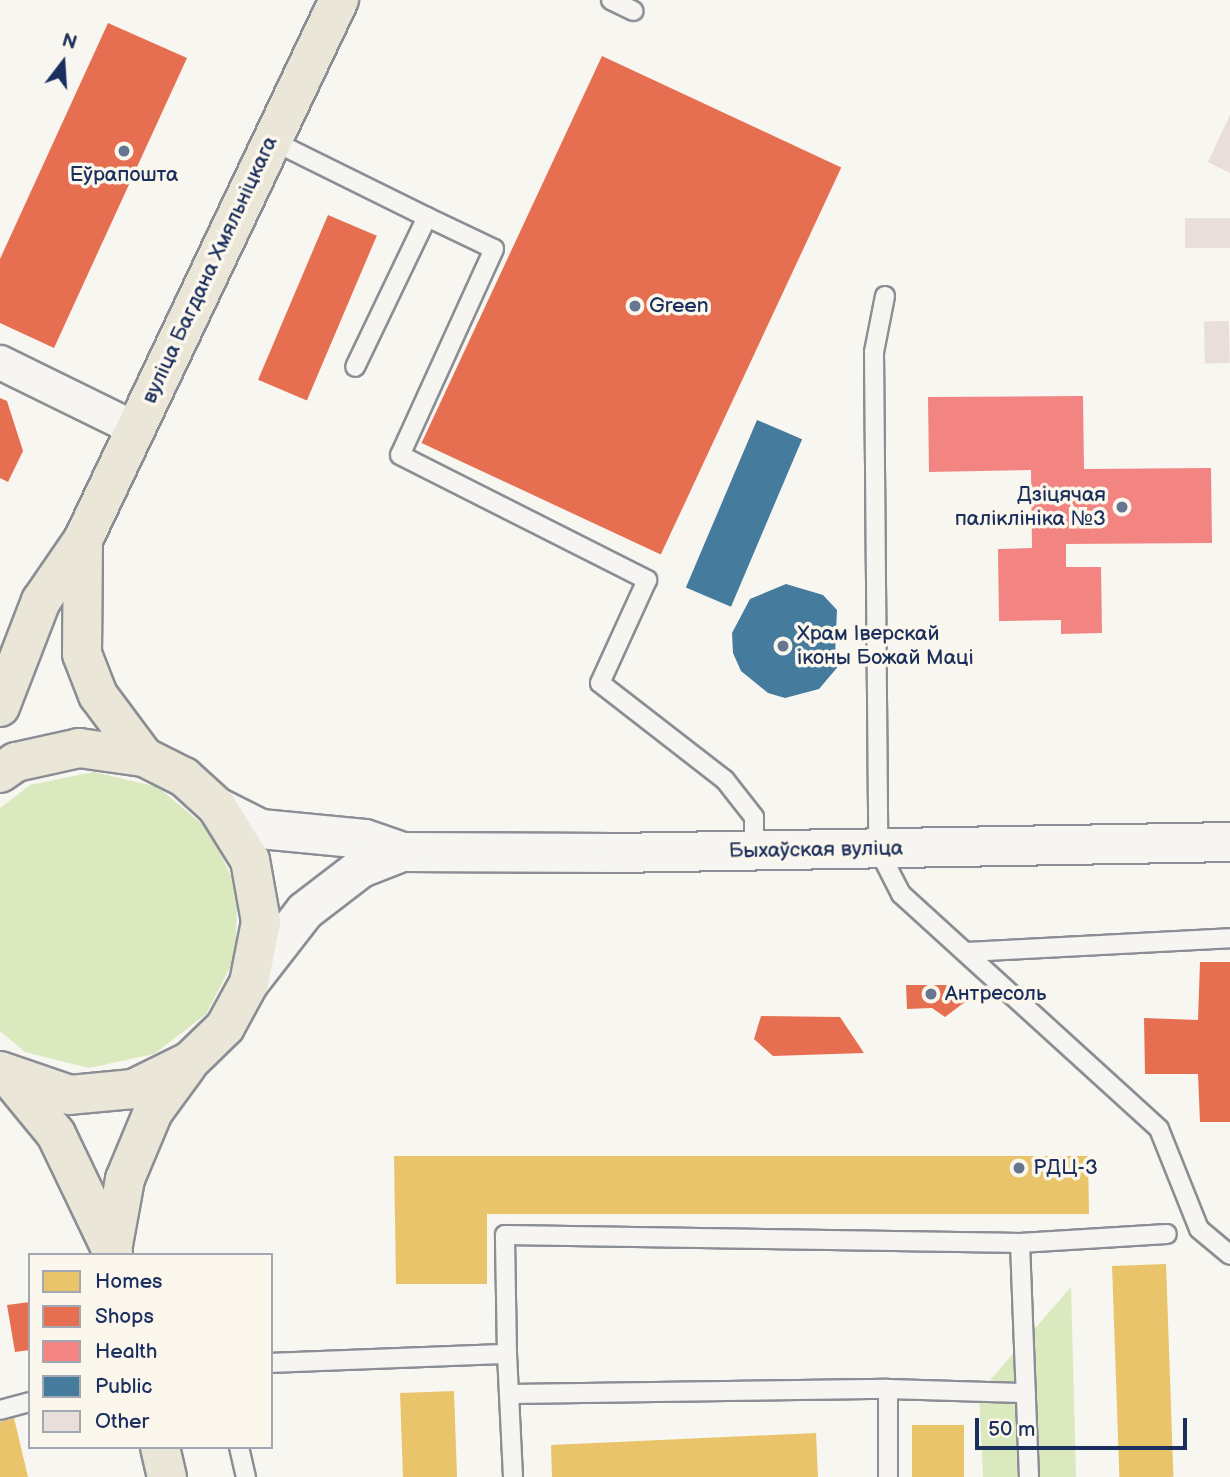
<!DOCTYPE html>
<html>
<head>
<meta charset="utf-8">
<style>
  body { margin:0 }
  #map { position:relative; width:1230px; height:1477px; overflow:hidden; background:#f8f6f0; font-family:"Balsamiq Sans",sans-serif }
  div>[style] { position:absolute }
  .green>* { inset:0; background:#dae9be }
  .homes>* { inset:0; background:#e9c46a; transform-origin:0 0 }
  .shops>* { inset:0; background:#e76f51; transform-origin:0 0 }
  .health>* { inset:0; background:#f28482 }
  .public>* { inset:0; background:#457b9d; transform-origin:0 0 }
  .building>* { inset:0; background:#eadeda; transform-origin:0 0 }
  .roads { filter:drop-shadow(2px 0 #8b8e94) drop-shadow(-2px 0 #8b8e94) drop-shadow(0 2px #8b8e94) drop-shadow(0 -2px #8b8e94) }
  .service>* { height:18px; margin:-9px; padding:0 9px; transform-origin:9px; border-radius:9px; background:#f6f5f1 }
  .minor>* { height:33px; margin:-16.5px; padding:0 16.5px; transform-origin:16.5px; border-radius:16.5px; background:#f6f5f1 }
  .secondary>* { height:38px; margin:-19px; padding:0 19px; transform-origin:19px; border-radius:19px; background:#f6f5f1 }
  .primary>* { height:38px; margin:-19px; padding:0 19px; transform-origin:19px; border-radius:19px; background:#ebe7d8 }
  .dots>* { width:19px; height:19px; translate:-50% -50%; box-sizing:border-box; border:4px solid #fbf7ec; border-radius:50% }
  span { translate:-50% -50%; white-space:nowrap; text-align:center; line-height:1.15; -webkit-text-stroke:7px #fbf7ec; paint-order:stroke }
  .poi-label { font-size:21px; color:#1b2f5e }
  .left { translate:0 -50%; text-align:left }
  .right { translate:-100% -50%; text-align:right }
  .street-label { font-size:21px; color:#1b2f5e }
  .legend { position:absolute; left:28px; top:1253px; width:245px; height:196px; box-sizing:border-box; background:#fbf7ec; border:2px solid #a1a7b3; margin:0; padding:9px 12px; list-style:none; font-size:21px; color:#1b2f5e }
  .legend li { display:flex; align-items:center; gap:14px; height:35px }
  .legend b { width:35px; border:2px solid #a1a7b3 }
  .north { position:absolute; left:28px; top:28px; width:70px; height:70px; -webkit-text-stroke:5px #fbf7ec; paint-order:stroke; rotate:17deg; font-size:19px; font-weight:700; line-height:28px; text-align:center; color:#1b2f5e }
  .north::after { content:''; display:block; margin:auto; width:24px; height:32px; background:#1b2f5e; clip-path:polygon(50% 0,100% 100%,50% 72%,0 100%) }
  .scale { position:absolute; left:975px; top:1418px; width:212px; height:32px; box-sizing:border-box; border:4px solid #1b2f5e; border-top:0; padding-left:9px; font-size:21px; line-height:24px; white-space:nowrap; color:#1b2f5e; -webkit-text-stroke:5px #fbf7ec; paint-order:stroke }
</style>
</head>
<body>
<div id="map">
  <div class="green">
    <div style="clip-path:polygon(94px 772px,158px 787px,209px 830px,237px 889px,236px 956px,206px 1014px,154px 1054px,89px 1068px,25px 1052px,0 1031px,0 808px,30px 785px)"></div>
    <div style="clip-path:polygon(1071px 1287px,1076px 1477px,983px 1477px,979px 1393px)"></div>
  </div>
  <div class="homes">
    <div style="clip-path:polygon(394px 1156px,1088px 1156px,1089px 1214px,487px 1214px,487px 1284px,396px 1284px)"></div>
    <div style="left:1166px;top:1264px;width:213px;height:54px;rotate:88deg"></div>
    <div style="left:454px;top:1391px;width:86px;height:54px;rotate:88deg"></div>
    <div style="clip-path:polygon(14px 1418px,28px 1477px,0 1477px,0 1422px)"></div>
    <div style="left:964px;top:1425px;width:52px;height:52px;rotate:90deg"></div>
    <div style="clip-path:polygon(816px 1433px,818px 1477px,552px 1477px,551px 1445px)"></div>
  </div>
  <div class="shops">
    <div style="clip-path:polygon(108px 23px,187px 58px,54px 348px,0 323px,0 259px)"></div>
    <div style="left:602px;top:56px;width:264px;height:427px;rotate:25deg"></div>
    <div style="left:328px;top:215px;width:53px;height:179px;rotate:23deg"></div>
    <div style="clip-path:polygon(0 398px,7px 401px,23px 451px,8px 482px,0 478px)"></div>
    <div style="clip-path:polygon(1200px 962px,1230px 962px,1230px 1122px,1200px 1122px,1198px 1074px,1145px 1074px,1144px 1018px,1198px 1020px)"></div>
    <div style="clip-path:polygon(906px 985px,947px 985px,965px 1002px,945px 1017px,932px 1008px,907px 1009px)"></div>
    <div style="clip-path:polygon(761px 1016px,840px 1017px,864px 1053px,773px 1056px,754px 1039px)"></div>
    <div style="clip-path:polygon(30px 1302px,30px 1350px,15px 1352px,7px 1305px)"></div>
  </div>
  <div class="health">
    <div style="clip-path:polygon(1083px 396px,1084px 469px,1211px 468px,1212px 543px,1066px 544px,1066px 567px,1101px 567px,1102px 633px,1061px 634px,1061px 620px,999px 621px,998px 549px,1032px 548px,1031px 470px,929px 472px,928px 397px)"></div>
  </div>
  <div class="public">
    <div style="left:757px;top:420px;width:49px;height:182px;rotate:23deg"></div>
    <div style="clip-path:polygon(786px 584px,823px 595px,837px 610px,835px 656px,841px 663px,819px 689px,785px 698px,768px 693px,741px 671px,733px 653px,732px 633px,750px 599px)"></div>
  </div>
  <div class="building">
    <div style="clip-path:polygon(1230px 115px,1230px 173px,1208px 162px)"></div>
    <div style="left:1185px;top:218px;width:45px;height:30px"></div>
    <div style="left:1229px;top:321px;width:42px;height:25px;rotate:89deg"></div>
  </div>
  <div class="roads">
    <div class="service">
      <div style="left:611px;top:0;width:25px;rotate:26deg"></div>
      <div style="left:271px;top:140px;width:174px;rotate:26.3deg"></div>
      <div style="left:427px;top:217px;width:166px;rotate:115.6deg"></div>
      <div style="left:427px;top:217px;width:74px;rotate:25.5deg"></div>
      <div style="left:494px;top:249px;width:226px;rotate:114.5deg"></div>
      <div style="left:400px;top:455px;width:277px;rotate:26.8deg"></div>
      <div style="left:647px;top:580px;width:113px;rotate:114.5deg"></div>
      <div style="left:600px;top:683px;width:158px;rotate:37.8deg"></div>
      <div style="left:725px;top:780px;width:47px;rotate:51.9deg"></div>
      <div style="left:754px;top:817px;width:33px;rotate:90deg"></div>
      <div style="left:885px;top:296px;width:57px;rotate:101.1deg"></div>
      <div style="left:874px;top:352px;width:497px;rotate:89.5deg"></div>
      <div style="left:878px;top:849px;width:51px;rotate:62.9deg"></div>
      <div style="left:901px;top:894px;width:349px;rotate:42.3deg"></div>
      <div style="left:1159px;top:1129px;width:108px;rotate:68.2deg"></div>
      <div style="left:1199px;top:1229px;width:40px;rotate:40deg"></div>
      <div style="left:967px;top:952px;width:263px;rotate:-3deg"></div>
      <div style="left:1020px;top:1243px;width:234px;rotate:87.8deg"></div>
      <div style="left:507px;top:1354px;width:123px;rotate:87.2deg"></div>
      <div style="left:271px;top:1363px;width:236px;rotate:-2.2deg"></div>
      <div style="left:507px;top:1354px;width:119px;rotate:-91deg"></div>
      <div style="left:505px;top:1235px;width:515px;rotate:0.89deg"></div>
      <div style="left:1020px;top:1243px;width:147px;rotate:-3.5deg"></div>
      <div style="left:511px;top:1394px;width:377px;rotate:-0.8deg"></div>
      <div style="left:888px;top:1389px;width:138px;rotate:1.7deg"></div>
      <div style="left:0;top:1410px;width:31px;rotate:-15deg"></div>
      <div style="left:239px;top:1447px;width:31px;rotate:77deg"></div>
      <div style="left:888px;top:1477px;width:88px;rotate:-90deg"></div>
    </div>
    <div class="minor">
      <div style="left:0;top:362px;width:149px;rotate:26.2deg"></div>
    </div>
    <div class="secondary">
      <div style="left:217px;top:807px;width:49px;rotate:26.6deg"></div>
      <div style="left:261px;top:829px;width:104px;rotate:5.5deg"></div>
      <div style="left:365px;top:839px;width:39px;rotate:19deg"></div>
      <div style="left:402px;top:852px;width:213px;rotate:0.3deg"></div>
      <div style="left:615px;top:853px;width:615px;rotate:-1.02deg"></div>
      <div style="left:249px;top:983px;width:91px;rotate:-52.1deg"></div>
      <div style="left:305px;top:911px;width:71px;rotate:-37.5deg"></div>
      <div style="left:361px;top:868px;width:44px;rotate:-21.3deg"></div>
    </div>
    <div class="primary">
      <div style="left:83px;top:540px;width:114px;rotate:90.5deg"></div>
      <div style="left:82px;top:654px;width:44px;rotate:68.7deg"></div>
      <div style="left:98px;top:695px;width:77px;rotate:53.4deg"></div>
      <div style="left:0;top:707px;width:114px;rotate:-68.9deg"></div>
      <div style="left:41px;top:601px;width:74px;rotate:-55.5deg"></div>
      <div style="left:83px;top:540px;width:598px;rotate:-64.64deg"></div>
      <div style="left:0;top:773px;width:19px;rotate:-35deg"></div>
      <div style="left:16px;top:762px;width:65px;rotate:-12.5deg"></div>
      <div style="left:79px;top:748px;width:66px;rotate:7.9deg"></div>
      <div style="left:144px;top:757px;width:45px;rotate:26.6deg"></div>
      <div style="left:184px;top:777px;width:45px;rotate:42.3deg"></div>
      <div style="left:217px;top:807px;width:62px;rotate:58.1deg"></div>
      <div style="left:250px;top:860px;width:63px;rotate:79.9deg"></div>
      <div style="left:261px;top:922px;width:62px;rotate:101.1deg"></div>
      <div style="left:249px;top:983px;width:50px;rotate:118.6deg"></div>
      <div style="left:225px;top:1027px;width:49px;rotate:135.8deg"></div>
      <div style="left:190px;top:1061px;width:64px;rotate:153.8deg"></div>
      <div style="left:133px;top:1089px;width:63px;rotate:174.6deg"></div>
      <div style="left:70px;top:1095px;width:74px;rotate:-161.1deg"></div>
      <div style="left:9px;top:1077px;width:74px;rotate:50.5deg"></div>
      <div style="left:56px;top:1134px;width:132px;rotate:64.4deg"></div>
      <div style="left:112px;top:1250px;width:72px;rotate:-79.6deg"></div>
      <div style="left:125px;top:1179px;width:73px;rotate:-67.3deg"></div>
      <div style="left:153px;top:1112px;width:56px;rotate:-53.7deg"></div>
      <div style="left:160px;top:1447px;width:31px;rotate:77deg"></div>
    </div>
  </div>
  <div class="dots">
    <div style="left:124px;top:151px;background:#687591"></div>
    <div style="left:635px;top:306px;background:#687591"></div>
    <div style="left:1122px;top:507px;background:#687591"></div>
    <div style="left:783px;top:646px;background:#687591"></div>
    <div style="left:931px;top:994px;background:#687591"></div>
    <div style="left:1019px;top:1168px;background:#687591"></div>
  </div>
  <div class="poi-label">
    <span style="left:124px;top:175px">Еўрапошта</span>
    <span class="left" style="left:649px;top:306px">Green</span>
    <span class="right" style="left:1106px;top:507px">Дзіцячая<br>паліклініка №3</span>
    <span class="left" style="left:797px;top:646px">Храм Іверскай<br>іконы Божай Маці</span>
    <span class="left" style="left:945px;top:994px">Антресоль</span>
    <span class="left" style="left:1033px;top:1168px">РДЦ-3</span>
  </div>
  <div class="street-label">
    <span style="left:210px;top:270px;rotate:-65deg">вуліца Багдана Хмяльніцкага</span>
    <span style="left:816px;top:850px;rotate:-1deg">Быхаўская вуліца</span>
  </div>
  <ul class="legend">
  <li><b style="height:19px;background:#e9c46a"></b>Homes</li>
  <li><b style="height:19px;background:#e76f51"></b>Shops</li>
  <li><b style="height:19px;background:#f28482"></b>Health</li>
  <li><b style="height:19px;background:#457b9d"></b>Public</li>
  <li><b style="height:19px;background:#eadeda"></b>Other</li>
  </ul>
  <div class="north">N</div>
  <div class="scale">50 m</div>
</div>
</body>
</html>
